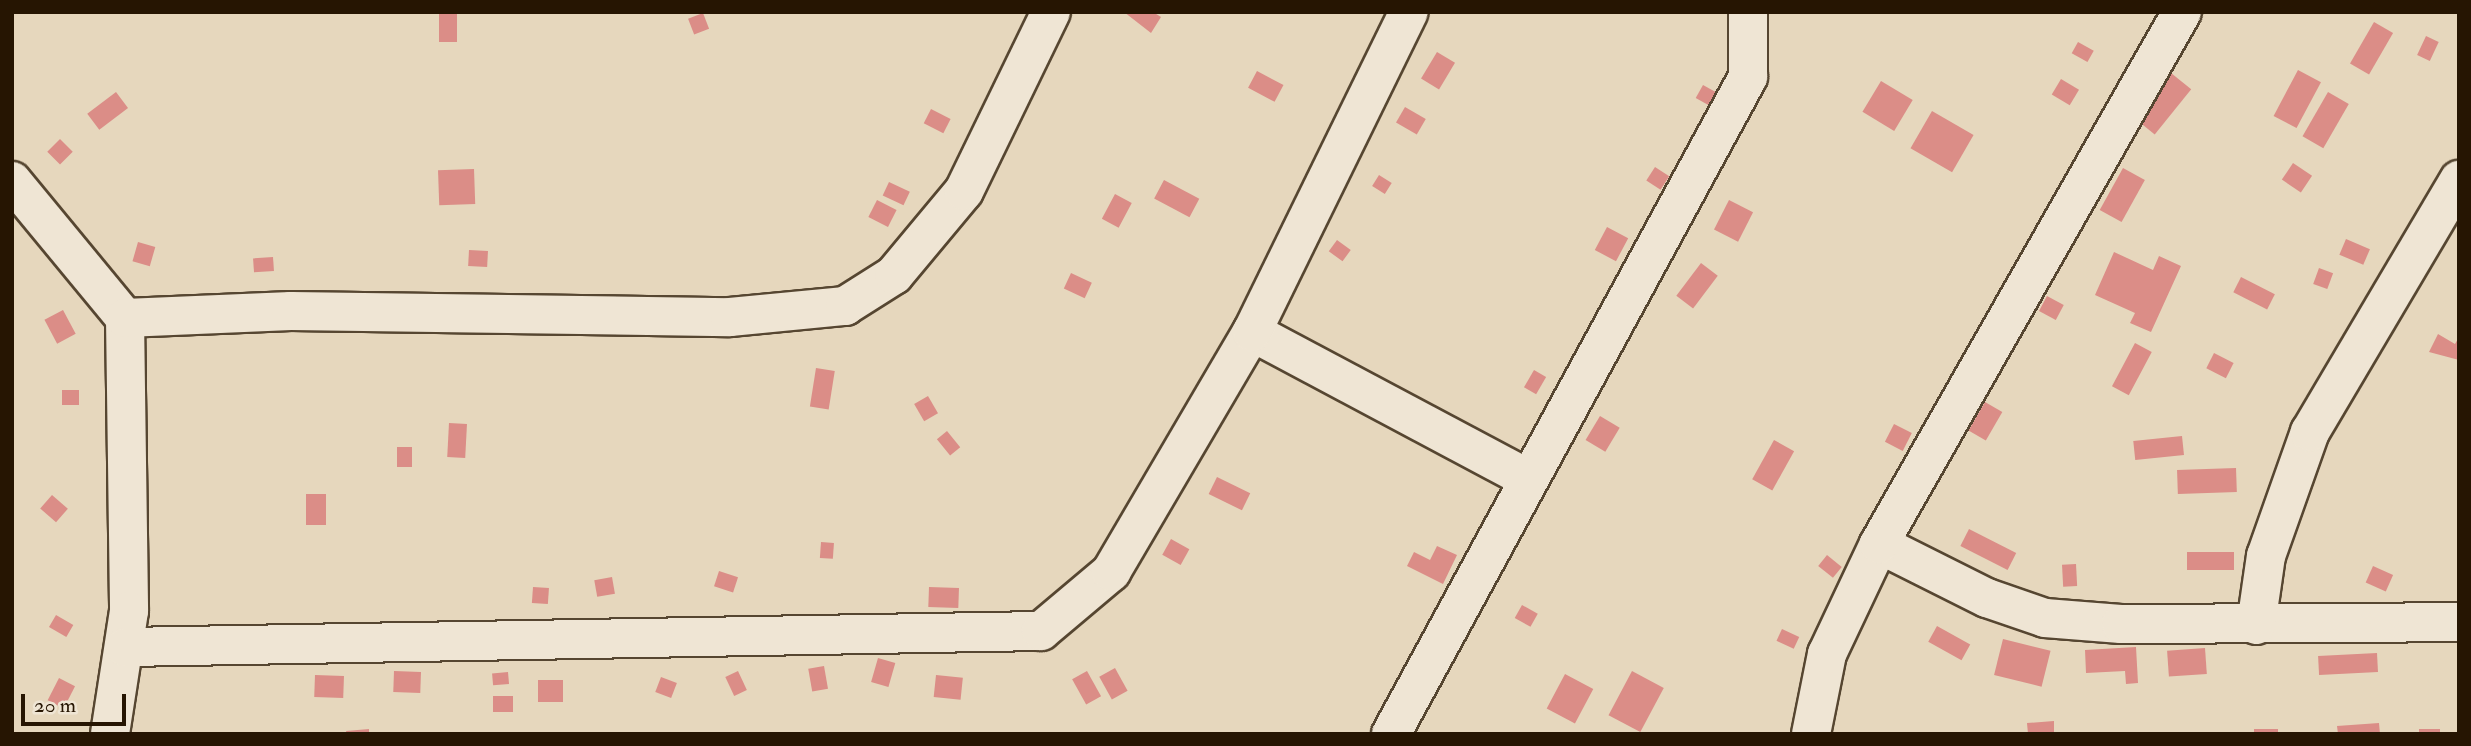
<!DOCTYPE html>
<html>
<head>
<meta charset="utf-8">
<style>
  body { margin:0 }
  #map { position:relative; width:2471px; height:746px; overflow:hidden; background:#e6d7bd; font-family:"IM FELL Double Pica",serif }
  div>[style] { position:absolute }
  .building>* { inset:0; background:#db8d87; transform-origin:0 0 }
  .roads { filter:drop-shadow(2px 0 #564631) drop-shadow(-2px 0 #564631) drop-shadow(0 2px #564631) drop-shadow(0 -2px #564631) }
  .minor>* { height:38px; margin:-19px; padding:0 19px; transform-origin:19px; border-radius:19px; background:#efe5d4 }
  span { translate:-50% -50%; white-space:nowrap; text-align:center; line-height:1.15; -webkit-text-stroke:7px #efe5d4; paint-order:stroke }
  .frame { position:absolute; inset:0; border:14px solid #261502; pointer-events:none }
  .scale { position:absolute; left:21px; top:694px; width:105px; height:32px; box-sizing:border-box; border:4px solid #261502; border-top:0; padding-left:9px; font-size:21px; line-height:24px; white-space:nowrap; color:#261502; -webkit-text-stroke:5px #efe5d4; paint-order:stroke }
</style>
</head>
<body>
<div id="map">
  <div class="building">
    <div style="clip-path:polygon(1124px 12px,1153px 12px,1161px 17px,1151px 33px)"></div>
    <div style="left:703px;top:13px;width:17px;height:16px;rotate:69deg"></div>
    <div style="left:457px;top:14px;width:28px;height:18px;rotate:90deg"></div>
    <div style="left:2374px;top:22px;width:22px;height:48px;rotate:30deg"></div>
    <div style="left:2426px;top:36px;width:14px;height:21px;rotate:25deg"></div>
    <div style="left:2078px;top:42px;width:18px;height:13px;rotate:29deg"></div>
    <div style="left:1437px;top:52px;width:21px;height:31px;rotate:31deg"></div>
    <div style="left:2298px;top:70px;width:26px;height:52px;rotate:28deg"></div>
    <div style="left:1257px;top:71px;width:30px;height:19px;rotate:28deg"></div>
    <div style="left:2171px;top:73px;width:26px;height:58px;rotate:39deg"></div>
    <div style="left:2061px;top:79px;width:21px;height:18px;rotate:31deg"></div>
    <div style="left:1881px;top:81px;width:37px;height:36px;rotate:31deg"></div>
    <div style="left:1703px;top:85px;width:18px;height:15px;rotate:29deg"></div>
    <div style="left:116px;top:92px;width:20px;height:36px;rotate:53deg"></div>
    <div style="left:2328px;top:92px;width:24px;height:51px;rotate:30deg"></div>
    <div style="left:1405px;top:107px;width:24px;height:18px;rotate:30deg"></div>
    <div style="left:931px;top:109px;width:22px;height:16px;rotate:27deg"></div>
    <div style="left:1932px;top:111px;width:48px;height:43px;rotate:30deg"></div>
    <div style="left:60px;top:139px;width:18px;height:18px;rotate:45deg"></div>
    <div style="left:2293px;top:163px;width:23px;height:20px;rotate:34deg"></div>
    <div style="left:1655px;top:167px;width:17px;height:16px;rotate:33deg"></div>
    <div style="left:2123px;top:168px;width:25px;height:48px;rotate:29deg"></div>
    <div style="left:474px;top:169px;width:35px;height:36px;rotate:88deg"></div>
    <div style="left:1379px;top:175px;width:15px;height:13px;rotate:32deg"></div>
    <div style="left:1164px;top:180px;width:40px;height:21px;rotate:28deg"></div>
    <div style="left:889px;top:182px;width:23px;height:15px;rotate:25deg"></div>
    <div style="left:1115px;top:194px;width:19px;height:28px;rotate:28deg"></div>
    <div style="left:877px;top:200px;width:22px;height:19px;rotate:27deg"></div>
    <div style="left:1729px;top:200px;width:27px;height:33px;rotate:27deg"></div>
    <div style="left:1607px;top:227px;width:24px;height:26px;rotate:28deg"></div>
    <div style="left:2346px;top:239px;width:26px;height:17px;rotate:23deg"></div>
    <div style="left:1337px;top:240px;width:17px;height:14px;rotate:36deg"></div>
    <div style="left:138px;top:242px;width:18px;height:20px;rotate:16deg"></div>
    <div style="left:469px;top:250px;width:19px;height:16px;rotate:3deg"></div>
    <div style="clip-path:polygon(2114px 252px,2153px 270px,2159px 256px,2181px 266px,2151px 332px,2130px 323px,2135px 313px,2095px 295px)"></div>
    <div style="left:273px;top:257px;width:14px;height:20px;rotate:86deg"></div>
    <div style="left:1701px;top:263px;width:21px;height:41px;rotate:37deg"></div>
    <div style="left:2319px;top:268px;width:15px;height:17px;rotate:20deg"></div>
    <div style="left:1071px;top:273px;width:23px;height:17px;rotate:25deg"></div>
    <div style="left:2241px;top:277px;width:38px;height:17px;rotate:27deg"></div>
    <div style="left:2047px;top:296px;width:19px;height:17px;rotate:28deg"></div>
    <div style="left:63px;top:310px;width:27px;height:21px;rotate:62deg"></div>
    <div style="clip-path:polygon(2438px 334px,2455px 344px,2459px 337px,2459px 360px,2429px 352px)"></div>
    <div style="left:2135px;top:343px;width:19px;height:49px;rotate:28deg"></div>
    <div style="left:2214px;top:353px;width:22px;height:17px;rotate:27deg"></div>
    <div style="left:816px;top:368px;width:19px;height:39px;rotate:9deg"></div>
    <div style="left:1534px;top:370px;width:14px;height:20px;rotate:30deg"></div>
    <div style="left:62px;top:390px;width:17px;height:15px"></div>
    <div style="left:928px;top:396px;width:20px;height:16px;rotate:60deg"></div>
    <div style="left:1985px;top:402px;width:20px;height:33px;rotate:30deg"></div>
    <div style="left:1600px;top:416px;width:23px;height:28px;rotate:31deg"></div>
    <div style="left:449px;top:423px;width:18px;height:34px;rotate:3deg"></div>
    <div style="left:1894px;top:424px;width:20px;height:20px;rotate:27deg"></div>
    <div style="left:947px;top:431px;width:21px;height:13px;rotate:51deg"></div>
    <div style="left:2182px;top:436px;width:19px;height:49px;rotate:84deg"></div>
    <div style="left:1774px;top:440px;width:23px;height:45px;rotate:29deg"></div>
    <div style="left:397px;top:447px;width:15px;height:20px"></div>
    <div style="left:2236px;top:468px;width:24px;height:59px;rotate:88deg"></div>
    <div style="left:1217px;top:477px;width:37px;height:19px;rotate:26deg"></div>
    <div style="left:306px;top:494px;width:20px;height:31px"></div>
    <div style="left:52px;top:495px;width:21px;height:18px;rotate:41deg"></div>
    <div style="left:1969px;top:529px;width:53px;height:19px;rotate:27deg"></div>
    <div style="left:1171px;top:539px;width:21px;height:18px;rotate:29deg"></div>
    <div style="left:821px;top:542px;width:13px;height:16px;rotate:4deg"></div>
    <div style="clip-path:polygon(1437px 546px,1457px 555px,1443px 584px,1407px 566px,1414px 552px,1430px 560px)"></div>
    <div style="left:2234px;top:552px;width:18px;height:47px;rotate:90deg"></div>
    <div style="left:1827px;top:555px;width:19px;height:14px;rotate:39deg"></div>
    <div style="left:2076px;top:564px;width:22px;height:14px;rotate:87deg"></div>
    <div style="left:2373px;top:566px;width:22px;height:18px;rotate:24deg"></div>
    <div style="left:719px;top:571px;width:20px;height:16px;rotate:18deg"></div>
    <div style="left:612px;top:577px;width:17px;height:18px;rotate:80deg"></div>
    <div style="left:533px;top:587px;width:16px;height:16px;rotate:4deg"></div>
    <div style="left:929px;top:587px;width:30px;height:20px;rotate:2deg"></div>
    <div style="left:1522px;top:605px;width:18px;height:15px;rotate:29deg"></div>
    <div style="left:56px;top:615px;width:20px;height:14px;rotate:30deg"></div>
    <div style="left:1937px;top:626px;width:38px;height:18px;rotate:29deg"></div>
    <div style="left:1782px;top:629px;width:19px;height:13px;rotate:25deg"></div>
    <div style="left:2003px;top:639px;width:49px;height:37px;rotate:14deg"></div>
    <div style="clip-path:polygon(2136px 647px,2138px 683px,2126px 684px,2125px 671px,2086px 673px,2085px 650px)"></div>
    <div style="left:2205px;top:648px;width:26px;height:38px;rotate:86deg"></div>
    <div style="left:2377px;top:653px;width:19px;height:59px;rotate:87deg"></div>
    <div style="left:878px;top:658px;width:18px;height:25px;rotate:16deg"></div>
    <div style="left:824px;top:666px;width:23px;height:16px;rotate:80deg"></div>
    <div style="left:1115px;top:668px;width:26px;height:18px;rotate:61deg"></div>
    <div style="left:394px;top:671px;width:27px;height:21px;rotate:2deg"></div>
    <div style="left:738px;top:671px;width:21px;height:14px;rotate:65deg"></div>
    <div style="left:1087px;top:671px;width:29px;height:17px;rotate:61deg"></div>
    <div style="left:1632px;top:671px;width:36px;height:50px;rotate:28deg"></div>
    <div style="left:508px;top:672px;width:12px;height:16px;rotate:85deg"></div>
    <div style="left:1565px;top:674px;width:32px;height:39px;rotate:28deg"></div>
    <div style="left:315px;top:675px;width:29px;height:22px;rotate:2deg"></div>
    <div style="left:936px;top:675px;width:27px;height:22px;rotate:6deg"></div>
    <div style="left:661px;top:677px;width:17px;height:16px;rotate:21deg"></div>
    <div style="left:59px;top:678px;width:18px;height:25px;rotate:27deg"></div>
    <div style="left:538px;top:680px;width:25px;height:22px"></div>
    <div style="left:493px;top:696px;width:20px;height:16px"></div>
    <div style="clip-path:polygon(2054px 721px,2054px 734px,2028px 734px,2027px 723px)"></div>
    <div style="clip-path:polygon(2379px 723px,2380px 734px,2338px 734px,2337px 726px)"></div>
    <div style="clip-path:polygon(369px 729px,369px 734px,347px 734px,346px 731px)"></div>
    <div style="left:2254px;top:729px;width:24px;height:5px"></div>
    <div style="left:2419px;top:729px;width:21px;height:5px"></div>
  </div>
  <div class="roads">
    <div class="minor">
      <div style="left:12px;top:181px;width:178px;rotate:50.5deg"></div>
      <div style="left:125px;top:318px;width:293px;rotate:89.2deg"></div>
      <div style="left:129px;top:611px;width:124px;rotate:98.8deg"></div>
      <div style="left:125px;top:318px;width:166px;rotate:-2.4deg"></div>
      <div style="left:291px;top:311px;width:439px;rotate:0.8deg"></div>
      <div style="left:730px;top:317px;width:116px;rotate:-5.5deg"></div>
      <div style="left:845px;top:306px;width:58px;rotate:-32.3deg"></div>
      <div style="left:894px;top:275px;width:109px;rotate:-50.2deg"></div>
      <div style="left:964px;top:191px;width:199px;rotate:-64.1deg"></div>
      <div style="left:1252px;top:332px;width:313px;rotate:28deg"></div>
      <div style="left:1879px;top:544px;width:121px;rotate:26.6deg"></div>
      <div style="left:1987px;top:598px;width:61px;rotate:19deg"></div>
      <div style="left:2045px;top:618px;width:76px;rotate:4.5deg"></div>
      <div style="left:2121px;top:624px;width:338px;rotate:-0.3deg"></div>
      <div style="left:2256px;top:625px;width:70px;rotate:-81.8deg"></div>
      <div style="left:2266px;top:556px;width:132px;rotate:-70.5deg"></div>
      <div style="left:2310px;top:432px;width:293px;rotate:-59.4deg"></div>
      <div style="left:125px;top:647px;width:916px;rotate:-1deg"></div>
      <div style="left:1041px;top:631px;width:92px;rotate:-40.1deg"></div>
      <div style="left:1111px;top:572px;width:278px;rotate:-59.6deg"></div>
      <div style="left:1252px;top:332px;width:356px;rotate:-63.9deg"></div>
      <div style="left:1391px;top:734px;width:748px;rotate:-61.48deg"></div>
      <div style="left:1748px;top:77px;width:65px;rotate:-90deg"></div>
      <div style="left:1811px;top:734px;width:82px;rotate:-78.7deg"></div>
      <div style="left:1827px;top:654px;width:122px;rotate:-64.7deg"></div>
      <div style="left:1879px;top:544px;width:612px;rotate:-60.34deg"></div>
    </div>
  </div>
  <div class="frame"></div>
  <div class="scale">20 m</div>
</div>
</body>
</html>
